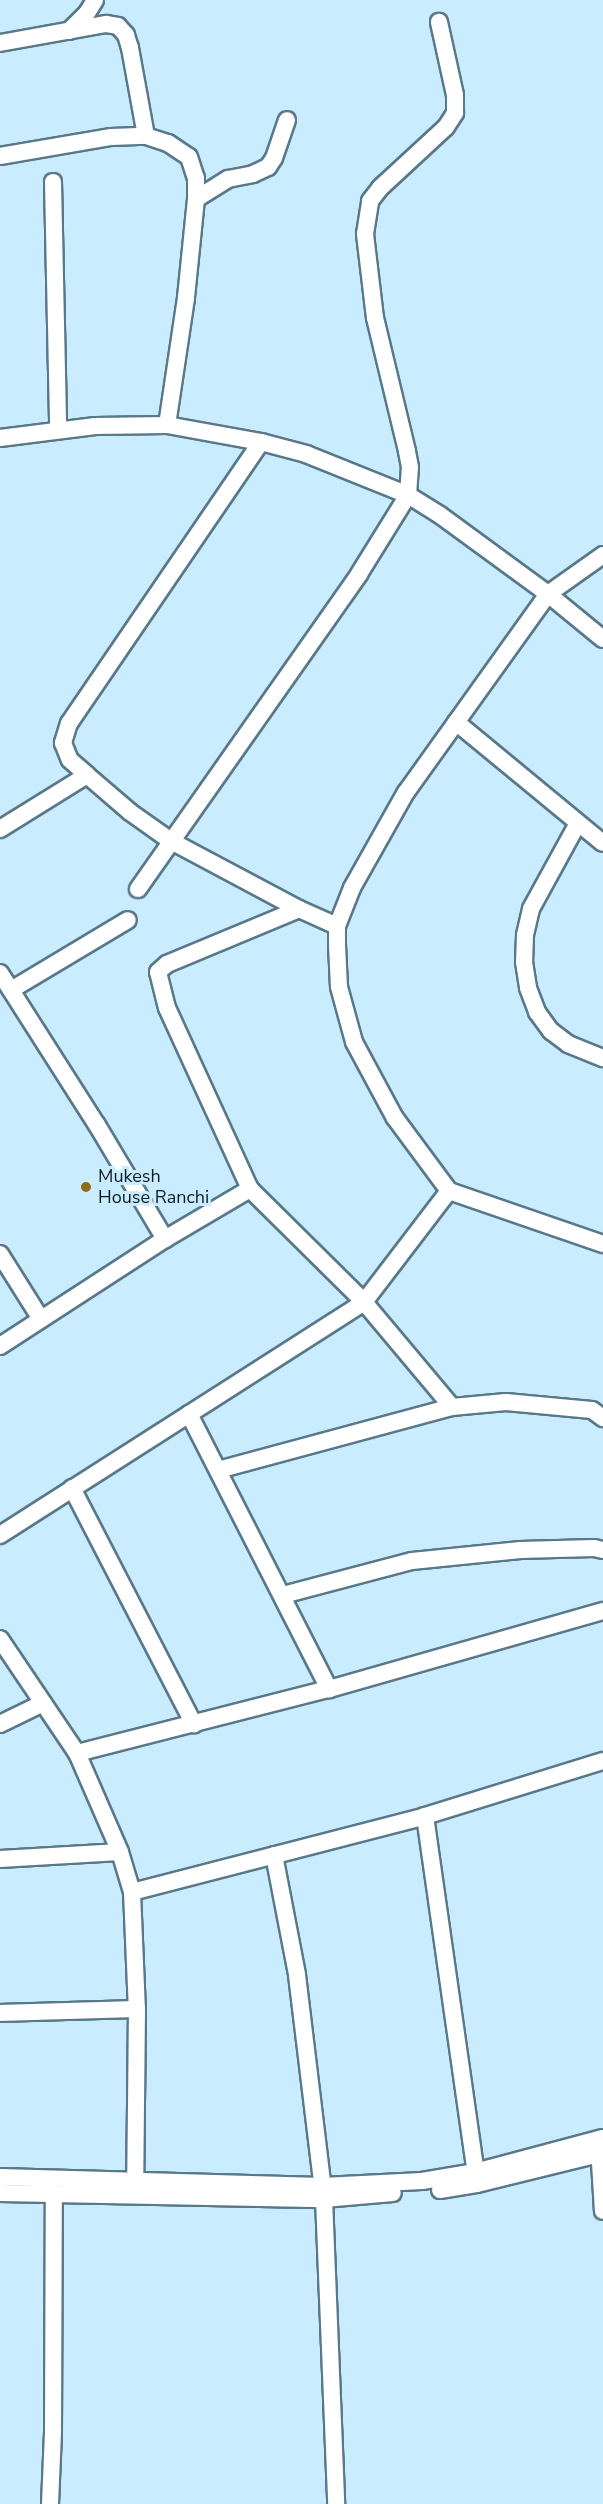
<!DOCTYPE html>
<html>
<head>
<meta charset="utf-8">
<style>
  body { margin:0 }
  #map { position:relative; width:603px; height:2504px; overflow:hidden; background:#c9ecff; font-family:"Nunito Sans",sans-serif }
  div>[style] { position:absolute }
  .roads { filter:drop-shadow(2px 0 #597889) drop-shadow(-2px 0 #597889) drop-shadow(0 2px #597889) drop-shadow(0 -2px #597889) }
  .street>* { height:16px; margin:-8px; padding:0 8px; transform-origin:8px; border-radius:8px; background:#fff }
  .dots>* { width:16px; height:16px; translate:-50% -50%; box-sizing:border-box; border:3px solid #c9ecff; border-radius:50% }
  span { translate:-50% -50%; white-space:nowrap; text-align:center; line-height:1.15; -webkit-text-stroke:6px #c9ecff; paint-order:stroke }
  .poi-label { font-size:18px; color:#0e1b22 }
  .left { translate:0 -50%; text-align:left }
</style>
</head>
<body>
<div id="map">
  <div class="roads">
    <div class="street">
      <div style="left:69px;top:31px;width:25px;rotate:-45deg"></div>
      <div style="left:87px;top:13px;width:15px;rotate:-58deg"></div>
      <div style="left:0;top:43px;width:108px;rotate:-10.2deg"></div>
      <div style="left:106px;top:24px;width:12px;rotate:9deg"></div>
      <div style="left:118px;top:26px;width:12px;rotate:48deg"></div>
      <div style="left:126px;top:35px;width:14px;rotate:73deg"></div>
      <div style="left:130px;top:48px;width:89px;rotate:79.7deg"></div>
      <div style="left:0;top:156px;width:113px;rotate:-9.7deg"></div>
      <div style="left:111px;top:137px;width:35px;rotate:-2deg"></div>
      <div style="left:146px;top:136px;width:23px;rotate:18deg"></div>
      <div style="left:168px;top:143px;width:25px;rotate:34deg"></div>
      <div style="left:189px;top:157px;width:22px;rotate:72deg"></div>
      <div style="left:196px;top:178px;width:21px;rotate:90deg"></div>
      <div style="left:196px;top:199px;width:100px;rotate:95.8deg"></div>
      <div style="left:186px;top:298px;width:128px;rotate:98.5deg"></div>
      <div style="left:53px;top:182px;width:247px;rotate:88.8deg"></div>
      <div style="left:196px;top:199px;width:38px;rotate:-32deg"></div>
      <div style="left:228px;top:179px;width:25px;rotate:-11deg"></div>
      <div style="left:253px;top:174px;width:17px;rotate:-25deg"></div>
      <div style="left:268px;top:167px;width:11px;rotate:-56deg"></div>
      <div style="left:274px;top:158px;width:40px;rotate:-71.1deg"></div>
      <div style="left:0;top:438px;width:96px;rotate:-7.2deg"></div>
      <div style="left:95px;top:426px;width:72px;rotate:-0.8deg"></div>
      <div style="left:167px;top:425px;width:96px;rotate:10.3deg"></div>
      <div style="left:261px;top:442px;width:47px;rotate:14.9deg"></div>
      <div style="left:306px;top:454px;width:110px;rotate:21.9deg"></div>
      <div style="left:408px;top:495px;width:38px;rotate:32deg"></div>
      <div style="left:440px;top:515px;width:134px;rotate:36.2deg"></div>
      <div style="left:548px;top:594px;width:71px;rotate:39.3deg"></div>
      <div style="left:261px;top:442px;width:340px;rotate:124.3deg"></div>
      <div style="left:69px;top:723px;width:21px;rotate:107deg"></div>
      <div style="left:63px;top:743px;width:18px;rotate:68deg"></div>
      <div style="left:70px;top:760px;width:23px;rotate:41deg"></div>
      <div style="left:87px;top:775px;width:57px;rotate:40.7deg"></div>
      <div style="left:130px;top:812px;width:50px;rotate:35.3deg"></div>
      <div style="left:171px;top:841px;width:145px;rotate:28deg"></div>
      <div style="left:299px;top:909px;width:42px;rotate:24.1deg"></div>
      <div style="left:603px;top:555px;width:67px;rotate:144.7deg"></div>
      <div style="left:548px;top:594px;width:244px;rotate:125.6deg"></div>
      <div style="left:406px;top:792px;width:110px;rotate:119.4deg"></div>
      <div style="left:352px;top:888px;width:41px;rotate:111.5deg"></div>
      <div style="left:337px;top:926px;width:19px;rotate:90deg"></div>
      <div style="left:337px;top:945px;width:42px;rotate:87.3deg"></div>
      <div style="left:339px;top:987px;width:57px;rotate:74.7deg"></div>
      <div style="left:354px;top:1042px;width:86px;rotate:61.7deg"></div>
      <div style="left:395px;top:1118px;width:91px;rotate:53.5deg"></div>
      <div style="left:449px;top:1191px;width:163px;rotate:19deg"></div>
      <div style="left:456px;top:722px;width:190px;rotate:39.5deg"></div>
      <div style="left:578px;top:823px;width:98px;rotate:118.7deg"></div>
      <div style="left:531px;top:909px;width:27px;rotate:103deg"></div>
      <div style="left:525px;top:935px;width:27px;rotate:92deg"></div>
      <div style="left:524px;top:962px;width:26px;rotate:81deg"></div>
      <div style="left:528px;top:988px;width:26px;rotate:69deg"></div>
      <div style="left:537px;top:1012px;width:24px;rotate:54deg"></div>
      <div style="left:551px;top:1031px;width:21px;rotate:37deg"></div>
      <div style="left:568px;top:1044px;width:38px;rotate:22deg"></div>
      <div style="left:0;top:829px;width:102px;rotate:-31.8deg"></div>
      <div style="left:138px;top:889px;width:385px;rotate:-54.9deg"></div>
      <div style="left:359px;top:574px;width:93px;rotate:-58.2deg"></div>
      <div style="left:408px;top:495px;width:28px;rotate:-86deg"></div>
      <div style="left:410px;top:467px;width:16px;rotate:-101deg"></div>
      <div style="left:407px;top:451px;width:137px;rotate:-103.5deg"></div>
      <div style="left:375px;top:318px;width:85px;rotate:-96.8deg"></div>
      <div style="left:365px;top:234px;width:33px;rotate:-81deg"></div>
      <div style="left:370px;top:201px;width:16px;rotate:-52deg"></div>
      <div style="left:380px;top:188px;width:90px;rotate:-42.7deg"></div>
      <div style="left:446px;top:127px;width:17px;rotate:-57deg"></div>
      <div style="left:455px;top:113px;width:18px;rotate:-90deg"></div>
      <div style="left:455px;top:95px;width:75px;rotate:-102.4deg"></div>
      <div style="left:0;top:973px;width:180px;rotate:57.5deg"></div>
      <div style="left:97px;top:1125px;width:133px;rotate:59.2deg"></div>
      <div style="left:11px;top:990px;width:136px;rotate:-30.9deg"></div>
      <div style="left:250px;top:1189px;width:199px;rotate:-114.6deg"></div>
      <div style="left:167px;top:1008px;width:37px;rotate:-104deg"></div>
      <div style="left:158px;top:972px;width:12px;rotate:-42deg"></div>
      <div style="left:167px;top:964px;width:143px;rotate:-22.6deg"></div>
      <div style="left:0;top:1254px;width:77px;rotate:57.8deg"></div>
      <div style="left:0;top:1346px;width:197px;rotate:-33deg"></div>
      <div style="left:165px;top:1239px;width:99px;rotate:-30.5deg"></div>
      <div style="left:250px;top:1189px;width:161px;rotate:44.7deg"></div>
      <div style="left:364px;top:1302px;width:137px;rotate:50deg"></div>
      <div style="left:189px;top:1414px;width:309px;rotate:63deg"></div>
      <div style="left:218px;top:1470px;width:242px;rotate:-15.1deg"></div>
      <div style="left:452px;top:1407px;width:54px;rotate:-5.3deg"></div>
      <div style="left:506px;top:1402px;width:86px;rotate:5.3deg"></div>
      <div style="left:592px;top:1410px;width:14px;rotate:36deg"></div>
      <div style="left:72px;top:1488px;width:266px;rotate:62.7deg"></div>
      <div style="left:0;top:1535px;width:432px;rotate:-32.6deg"></div>
      <div style="left:364px;top:1302px;width:140px;rotate:-52.6deg"></div>
      <div style="left:283px;top:1595px;width:133px;rotate:-14.8deg"></div>
      <div style="left:412px;top:1561px;width:109px;rotate:-5.8deg"></div>
      <div style="left:520px;top:1550px;width:74px;rotate:-1.5deg"></div>
      <div style="left:594px;top:1548px;width:9px;rotate:13deg"></div>
      <div style="left:0;top:1639px;width:138px;rotate:56deg"></div>
      <div style="left:77px;top:1753px;width:108px;rotate:66.5deg"></div>
      <div style="left:120px;top:1852px;width:42px;rotate:73.3deg"></div>
      <div style="left:132px;top:1892px;width:117px;rotate:87.6deg"></div>
      <div style="left:137px;top:2009px;width:183px;rotate:90.6deg"></div>
      <div style="left:0;top:1724px;width:48px;rotate:-26deg"></div>
      <div style="left:77px;top:1753px;width:260px;rotate:-14.3deg"></div>
      <div style="left:329px;top:1689px;width:285px;rotate:-15.9deg"></div>
      <div style="left:425px;top:1816px;width:371px;rotate:81.9deg"></div>
      <div style="left:274px;top:1855px;width:122px;rotate:79.1deg"></div>
      <div style="left:297px;top:1975px;width:226px;rotate:83.1deg"></div>
      <div style="left:324px;top:2199px;width:305px;rotate:87.7deg"></div>
      <div style="left:0;top:1859px;width:120px;rotate:-3.3deg"></div>
      <div style="left:132px;top:1892px;width:303px;rotate:-14.5deg"></div>
      <div style="left:425px;top:1816px;width:186px;rotate:-17.2deg"></div>
      <div style="left:0;top:2013px;width:137px;rotate:-1.7deg"></div>
      <div style="left:599px;top:2146px;width:65px;rotate:86.5deg"></div>
      <div style="left:0;top:2177px;width:322px;rotate:1.6deg"></div>
      <div style="left:322px;top:2186px;width:100px;rotate:-2.9deg"></div>
      <div style="left:422px;top:2181px;width:54px;rotate:-9.6deg"></div>
      <div style="left:475px;top:2172px;width:132px;rotate:-14.9deg"></div>
      <div style="left:440px;top:2190px;width:37px;rotate:-9deg"></div>
      <div style="left:477px;top:2184px;width:130px;rotate:-13.8deg"></div>
      <div style="left:0;top:2193px;width:324px;rotate:1.1deg"></div>
      <div style="left:324px;top:2199px;width:69px;rotate:-5deg"></div>
      <div style="left:50px;top:2504px;width:71px;rotate:-87.6deg"></div>
      <div style="left:53px;top:2433px;width:239px;rotate:-89.8deg"></div>
    </div>
  </div>
  <div class="dots">
    <div style="left:86px;top:1187px;background:#916d14"></div>
  </div>
  <div class="poi-label">
    <span class="left" style="left:98px;top:1187px">Mukesh<br>House Ranchi</span>
  </div>
</div>
</body>
</html>
